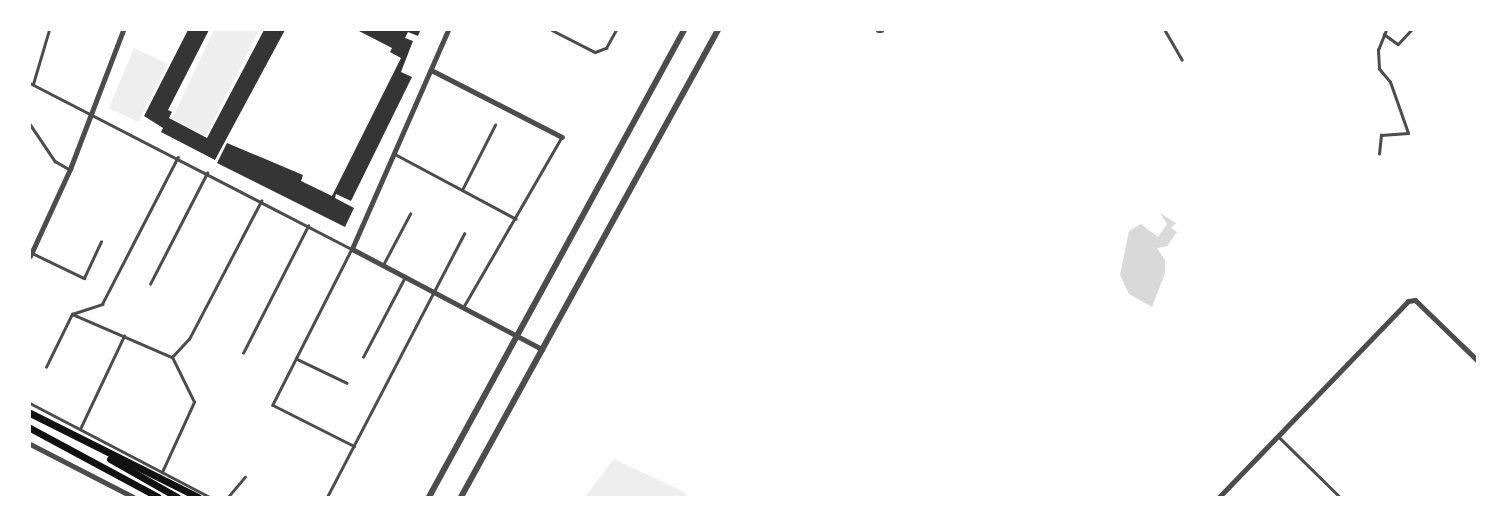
<!DOCTYPE html>
<html>
<head>
<meta charset="utf-8">
<style>
  body { margin:0 }
  #map { position:relative; width:1507px; height:527px; overflow:hidden; background:#fff; font-family:"Golos Text",sans-serif }
  div>[style] { position:absolute }
  .green>* { inset:0; background:#eee }
  .water>* { inset:0; background:#d9d9d9 }
  .building>* { inset:0; background:#353535 }
  .service>* { height:2.5px; margin:-1.25px; padding:0 1.25px; transform-origin:1.25px; border-radius:1.25px; background:#4c4c4c }
  .minor>* { height:5px; margin:-2.5px; padding:0 2.5px; transform-origin:2.5px; border-radius:2.5px; background:#4c4c4c }
  .tertiary>* { height:6px; margin:-3px; padding:0 3px; transform-origin:3px; border-radius:3px; background:#4c4c4c }
  .secondary>* { height:7px; margin:-3.5px; padding:0 3.5px; transform-origin:3.5px; border-radius:3.5px; background:#111 }
  span { translate:-50% -50%; white-space:nowrap; text-align:center; line-height:1.15; -webkit-text-stroke:4px #fff; paint-order:stroke }
  .frame { position:absolute; inset:0; border:31px solid #fff; pointer-events:none }
</style>
</head>
<body>
<div id="map">
  <div class="green">
    <div style="clip-path:polygon(214px 30px,259px 30px,206px 136px,172px 119px)"></div>
    <div style="clip-path:polygon(134px 48px,168px 64px,138px 122px,109px 108px)"></div>
    <div style="clip-path:polygon(614px 459px,686px 493px,688px 497px,585px 497px)"></div>
  </div>
  <div class="water">
    <div style="clip-path:polygon(1160px 213px,1176px 223px,1171px 228px,1177px 232px,1167px 246px,1157px 248px,1165px 260px,1165px 273px,1152px 307px,1129px 294px,1120px 275px,1129px 231px,1141px 224px,1158px 237px,1167px 224px)"></div>
  </div>
  <div class="building">
    <div style="clip-path:polygon(188px 30px,209px 30px,168px 110px,172px 112px,169px 118px,207px 138px,264px 30px,285px 30px,215px 160px,161px 132px,163px 128px,144px 116px)"></div>
    <div style="clip-path:polygon(357px 30px,420px 31px,418px 36px,408px 32px,405px 38px,413px 41px,401px 72px,412px 77px,351px 201px,336px 194px,335px 198px,354px 208px,345px 227px,217px 163px,227px 143px,303px 175px,301px 181px,332px 196px,401px 58px,390px 52px,392px 48px)"></div>
  </div>
  <div class="service">
    <div style="left:552px;top:30px;width:48px;rotate:27.1deg"></div>
    <div style="left:595px;top:52px;width:12px;rotate:-20deg"></div>
    <div style="left:606px;top:48px;width:21px;rotate:-61deg"></div>
    <div style="left:1165px;top:30px;width:34px;rotate:60deg"></div>
    <div style="left:1384px;top:34px;width:17px;rotate:36deg"></div>
    <div style="left:1398px;top:44px;width:19px;rotate:-47deg"></div>
    <div style="left:30px;top:83px;width:362px;rotate:27.3deg"></div>
    <div style="left:352px;top:249px;width:175px;rotate:116.9deg"></div>
    <div style="left:273px;top:405px;width:91px;rotate:26.8deg"></div>
    <div style="left:33px;top:84px;width:56px;rotate:-73.5deg"></div>
    <div style="left:30px;top:124px;width:45px;rotate:56deg"></div>
    <div style="left:55px;top:161px;width:16px;rotate:30deg"></div>
    <div style="left:395px;top:154px;width:137px;rotate:28.2deg"></div>
    <div style="left:1379px;top:154px;width:19px;rotate:-84deg"></div>
    <div style="left:1381px;top:135px;width:27px;rotate:-4deg"></div>
    <div style="left:1408px;top:133px;width:54px;rotate:-109.4deg"></div>
    <div style="left:1390px;top:82px;width:17px;rotate:-130deg"></div>
    <div style="left:1379px;top:69px;width:19px;rotate:-93deg"></div>
    <div style="left:1378px;top:50px;width:22px;rotate:-68deg"></div>
    <div style="left:462px;top:190px;width:73px;rotate:-63.1deg"></div>
    <div style="left:32px;top:253px;width:58px;rotate:25.7deg"></div>
    <div style="left:84px;top:278px;width:40px;rotate:-65deg"></div>
    <div style="left:383px;top:265px;width:58px;rotate:-62.1deg"></div>
    <div style="left:150px;top:284px;width:125px;rotate:-62.8deg"></div>
    <div style="left:464px;top:306px;width:194px;rotate:-60deg"></div>
    <div style="left:72px;top:314px;width:109px;rotate:23.3deg"></div>
    <div style="left:243px;top:353px;width:143px;rotate:-62.9deg"></div>
    <div style="left:172px;top:357px;width:25px;rotate:-47deg"></div>
    <div style="left:189px;top:339px;width:156px;rotate:-62.4deg"></div>
    <div style="left:363px;top:357px;width:90px;rotate:-62.3deg"></div>
    <div style="left:297px;top:359px;width:55px;rotate:25.6deg"></div>
    <div style="left:46px;top:367px;width:59px;rotate:-63.9deg"></div>
    <div style="left:72px;top:314px;width:32px;rotate:-18deg"></div>
    <div style="left:102px;top:304px;width:165px;rotate:-62.7deg"></div>
    <div style="left:30px;top:403px;width:203px;rotate:27.6deg"></div>
    <div style="left:80px;top:429px;width:103px;rotate:-64.7deg"></div>
    <div style="left:1278px;top:436px;width:87px;rotate:44.5deg"></div>
    <div style="left:162px;top:472px;width:77px;rotate:-65.4deg"></div>
    <div style="left:194px;top:402px;width:50px;rotate:-116.1deg"></div>
    <div style="left:228px;top:497px;width:26px;rotate:-50deg"></div>
    <div style="left:327px;top:497px;width:297px;rotate:-62.5deg"></div>
  </div>
  <div class="minor">
    <div style="left:448px;top:30px;width:239px;rotate:113.7deg"></div>
    <div style="left:352px;top:249px;width:215px;rotate:27.8deg"></div>
    <div style="left:878px;top:30px;width:3px"></div>
    <div style="left:431px;top:70px;width:147px;rotate:27.1deg"></div>
    <div style="left:30px;top:256px;width:96px;rotate:-65.3deg"></div>
    <div style="left:70px;top:169px;width:149px;rotate:-69.1deg"></div>
    <div style="left:30px;top:444px;width:116px;rotate:27.2deg"></div>
    <div style="left:1219px;top:497px;width:272px;rotate:-46deg"></div>
    <div style="left:1408px;top:301px;width:7px;rotate:-8deg"></div>
    <div style="left:1415px;top:300px;width:86px;rotate:44.1deg"></div>
  </div>
  <div class="tertiary">
    <div style="left:429px;top:497px;width:532px;rotate:-61.36deg"></div>
    <div style="left:461px;top:497px;width:533px;rotate:-61.18deg"></div>
  </div>
  <div class="secondary">
    <div style="left:30px;top:413px;width:188px;rotate:26.6deg"></div>
    <div style="left:30px;top:428px;width:145px;rotate:28.3deg"></div>
    <div style="left:110px;top:459px;width:77px;rotate:29.6deg"></div>
  </div>
  <div class="frame"></div>
</div>
</body>
</html>
